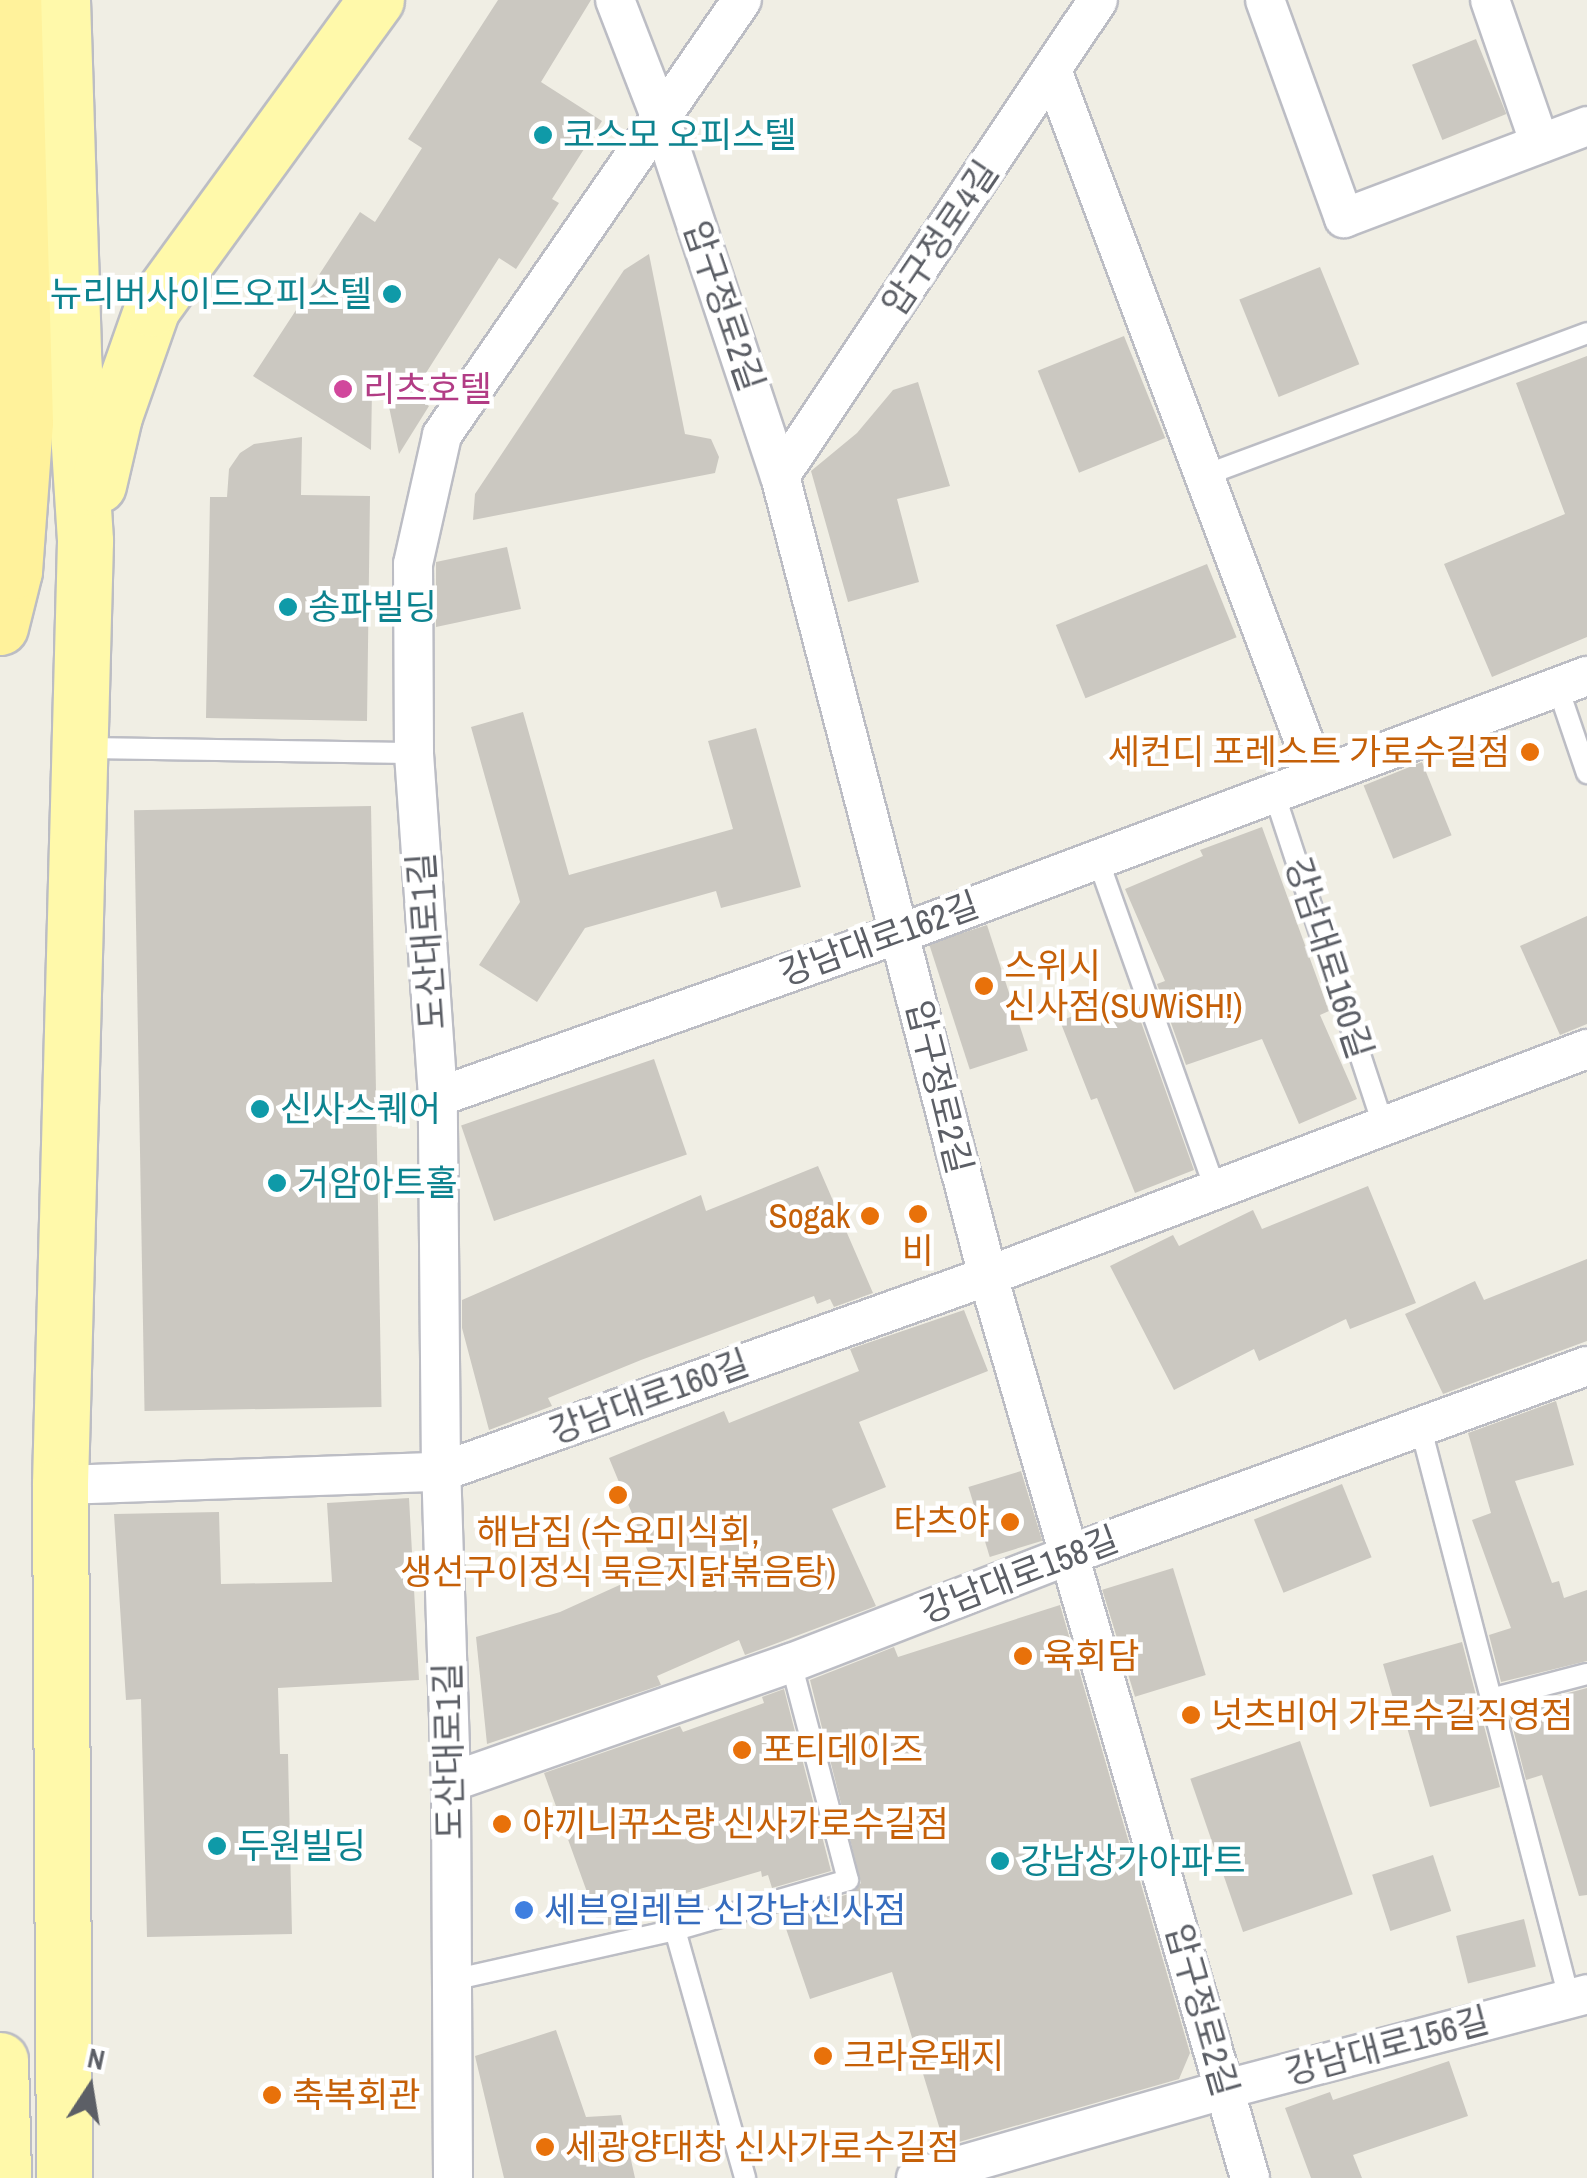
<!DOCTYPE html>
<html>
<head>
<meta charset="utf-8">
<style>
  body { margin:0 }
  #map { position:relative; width:1587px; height:2178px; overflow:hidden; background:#f0eee4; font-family:"Archivo Narrow","Noto Sans KR",sans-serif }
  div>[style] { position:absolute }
  .building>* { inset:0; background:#cbc8c1; transform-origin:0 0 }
  .roads { filter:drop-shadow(2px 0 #bcbdc4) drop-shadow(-2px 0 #bcbdc4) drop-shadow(0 2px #bcbdc4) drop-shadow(0 -2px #bcbdc4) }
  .service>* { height:20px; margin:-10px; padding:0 10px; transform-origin:10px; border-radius:10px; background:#fff }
  .minor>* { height:38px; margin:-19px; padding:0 19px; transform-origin:19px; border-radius:19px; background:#fff }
  .primary>* { height:55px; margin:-27.5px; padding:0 27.5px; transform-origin:27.5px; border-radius:27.5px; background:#fff9aa }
  .trunk>* { height:55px; margin:-27.5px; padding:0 27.5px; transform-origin:27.5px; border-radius:27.5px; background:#fff29b }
  .dots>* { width:28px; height:28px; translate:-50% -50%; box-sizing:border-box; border:5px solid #fff; border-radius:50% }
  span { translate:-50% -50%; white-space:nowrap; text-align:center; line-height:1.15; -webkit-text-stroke:9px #fff; paint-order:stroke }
  .culture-label { font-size:35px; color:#0d838f }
  .left { translate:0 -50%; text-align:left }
  .right { translate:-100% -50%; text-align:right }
  .street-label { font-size:35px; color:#5c5f66 }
  .hotel-label { font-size:35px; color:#b23c85 }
  .food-label { font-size:35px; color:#c56008 }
  .shop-label { font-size:35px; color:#366cbe }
  .north { position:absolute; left:40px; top:2038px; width:100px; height:100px; -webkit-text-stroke:8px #fff; paint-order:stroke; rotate:12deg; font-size:28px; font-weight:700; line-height:40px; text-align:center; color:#5c5f66 }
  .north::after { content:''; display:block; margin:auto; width:35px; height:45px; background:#5c5f66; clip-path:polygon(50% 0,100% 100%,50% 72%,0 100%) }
</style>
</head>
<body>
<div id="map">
  <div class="building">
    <div style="clip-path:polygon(498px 0,591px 0,541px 82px,602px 121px,552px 199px,559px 203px,516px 269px,499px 258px,412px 395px,429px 406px,399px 454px,385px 388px,372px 389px,371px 450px,253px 376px,360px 212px,375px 222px,422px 148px,408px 139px)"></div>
    <div style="left:1476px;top:39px;width:81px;height:69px;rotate:68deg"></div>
    <div style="clip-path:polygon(649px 254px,685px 434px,711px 439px,719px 457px,715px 473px,473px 520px,475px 494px,624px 270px)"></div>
    <div style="left:1320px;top:267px;width:105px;height:87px;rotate:68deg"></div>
    <div style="left:1124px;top:336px;width:110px;height:93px;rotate:68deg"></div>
    <div style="clip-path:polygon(1587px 356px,1587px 637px,1492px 677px,1444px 564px,1565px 514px,1516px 383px)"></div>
    <div style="clip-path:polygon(918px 382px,950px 486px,897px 499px,919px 582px,848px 602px,811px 471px,857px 433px,893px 390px)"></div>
    <div style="clip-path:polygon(302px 437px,301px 495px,370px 496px,367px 721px,206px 718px,210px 497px,227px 497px,229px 469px,240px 453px,254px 444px)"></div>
    <div style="clip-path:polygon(507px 547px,521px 609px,436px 627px,436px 562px)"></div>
    <div style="left:1207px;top:564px;width:79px;height:163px;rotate:68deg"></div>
    <div style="clip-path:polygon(523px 712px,569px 875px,733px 829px,708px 741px,756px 728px,801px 887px,721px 908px,716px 891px,585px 928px,537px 1002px,479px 965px,520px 902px,471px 727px)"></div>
    <div style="left:1422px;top:762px;width:79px;height:63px;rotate:68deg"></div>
    <div style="left:371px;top:806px;width:601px;height:237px;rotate:89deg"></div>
    <div style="clip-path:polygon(1262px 827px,1329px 1011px,1320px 1015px,1357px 1099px,1299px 1124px,1262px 1039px,1186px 1065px,1157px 984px,1165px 981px,1125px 889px,1203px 856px,1200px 850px)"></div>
    <div style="clip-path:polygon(1587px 916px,1587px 1024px,1560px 1035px,1520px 946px)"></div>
    <div style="left:987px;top:925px;width:132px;height:61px;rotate:72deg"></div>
    <div style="clip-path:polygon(1131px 994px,1194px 1170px,1135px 1193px,1097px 1098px,1091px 1100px,1060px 1021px)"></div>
    <div style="left:654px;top:1059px;width:101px;height:204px;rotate:71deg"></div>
    <div style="clip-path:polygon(818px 1166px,873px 1293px,834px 1307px,830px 1299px,817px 1304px,814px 1296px,641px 1360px,548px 1398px,552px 1406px,489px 1430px,462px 1328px,462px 1300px,701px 1195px,706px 1211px)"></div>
    <div style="clip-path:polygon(1368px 1186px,1416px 1303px,1350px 1329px,1346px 1319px,1259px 1361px,1254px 1349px,1174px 1390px,1110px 1266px,1173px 1235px,1179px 1246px,1253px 1210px,1262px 1229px)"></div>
    <div style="clip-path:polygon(1587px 1259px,1587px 1341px,1443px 1394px,1405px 1314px,1475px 1281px,1484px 1300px)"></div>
    <div style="clip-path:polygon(964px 1310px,988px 1371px,859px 1422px,886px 1487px,832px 1509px,876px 1606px,745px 1655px,739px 1640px,657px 1676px,661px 1685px,487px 1744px,476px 1637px,560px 1612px,655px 1569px,609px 1458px,724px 1411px,729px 1423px,859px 1371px,850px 1349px)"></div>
    <div style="clip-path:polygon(1556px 1401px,1574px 1465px,1515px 1481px,1552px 1583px,1559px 1581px,1564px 1598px,1587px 1590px,1587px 1661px,1501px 1682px,1489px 1635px,1511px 1628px,1472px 1520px,1491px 1513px,1468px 1433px)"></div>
    <div style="left:1021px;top:1471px;width:73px;height:55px;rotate:73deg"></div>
    <div style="left:1342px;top:1484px;width:79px;height:95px;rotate:68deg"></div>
    <div style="clip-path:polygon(409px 1498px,419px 1680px,278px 1688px,280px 1754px,288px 1754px,292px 1934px,147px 1937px,141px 1699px,126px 1700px,114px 1514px,219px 1512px,221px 1584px,332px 1582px,327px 1503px)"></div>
    <div style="left:1173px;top:1568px;width:112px;height:74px;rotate:73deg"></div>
    <div style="clip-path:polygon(1060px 1605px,1190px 2053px,1179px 2079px,945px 2146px,892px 1972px,810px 1999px,781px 1914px,852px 1893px,861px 1883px,810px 1680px,894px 1647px,898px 1657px)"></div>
    <div style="clip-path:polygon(1462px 1642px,1500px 1787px,1430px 1807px,1404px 1717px,1399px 1719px,1383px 1664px)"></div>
    <div style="clip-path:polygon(1587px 1688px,1587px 1895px,1579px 1896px,1542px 1775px,1526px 1780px,1508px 1709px)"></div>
    <div style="clip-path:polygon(784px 1689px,831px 1871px,772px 1888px,768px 1875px,762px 1877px,761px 1871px,659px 1901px,662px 1909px,600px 1928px,544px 1773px,680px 1726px,683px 1732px,764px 1703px,762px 1697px)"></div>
    <div style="left:1300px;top:1741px;width:162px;height:116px;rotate:71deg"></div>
    <div style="left:1433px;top:1855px;width:59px;height:64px;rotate:72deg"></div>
    <div style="left:1524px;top:1919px;width:49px;height:70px;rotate:76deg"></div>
    <div style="clip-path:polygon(556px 2030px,586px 2117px,621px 2115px,635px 2178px,504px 2178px,475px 2056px)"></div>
    <div style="clip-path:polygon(1449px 2061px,1468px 2116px,1353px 2155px,1362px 2178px,1311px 2178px,1285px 2108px,1330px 2092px,1333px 2100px)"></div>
  </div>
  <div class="roads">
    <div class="service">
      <div style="left:1203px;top:476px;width:410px;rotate:-20.4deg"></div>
      <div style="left:1558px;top:688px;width:90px;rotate:71.2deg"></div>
      <div style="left:83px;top:748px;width:331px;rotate:0.9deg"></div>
      <div style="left:1274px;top:793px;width:348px;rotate:71.8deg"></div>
      <div style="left:1097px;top:857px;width:351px;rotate:70.4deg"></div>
      <div style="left:1420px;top:1425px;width:592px;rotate:75.42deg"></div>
      <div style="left:1491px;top:1699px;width:99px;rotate:-14.6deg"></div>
      <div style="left:675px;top:1930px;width:258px;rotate:74.2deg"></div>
      <div style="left:452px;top:1980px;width:229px;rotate:-12.6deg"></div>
      <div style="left:675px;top:1930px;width:180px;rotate:-16.1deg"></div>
      <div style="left:848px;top:1880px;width:224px;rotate:-104.7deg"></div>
    </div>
    <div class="minor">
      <div style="left:615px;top:0;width:124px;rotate:68.8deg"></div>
      <div style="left:660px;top:116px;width:379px;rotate:71.6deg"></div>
      <div style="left:780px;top:476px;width:827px;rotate:75.43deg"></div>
      <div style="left:988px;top:1276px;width:939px;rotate:73.8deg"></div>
      <div style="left:1265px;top:0;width:232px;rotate:70.1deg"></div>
      <div style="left:1344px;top:218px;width:260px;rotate:-20.7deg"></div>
      <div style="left:1490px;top:0;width:152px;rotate:70.9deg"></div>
      <div style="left:1052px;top:70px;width:754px;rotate:69.43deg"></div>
      <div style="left:780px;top:476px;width:572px;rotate:-56.25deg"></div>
      <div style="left:438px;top:1097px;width:489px;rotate:-19.5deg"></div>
      <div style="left:899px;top:934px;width:735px;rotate:-20.56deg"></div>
      <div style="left:60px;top:1485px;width:381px;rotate:-2deg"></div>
      <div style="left:441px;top:1472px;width:581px;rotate:-19.71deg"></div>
      <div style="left:988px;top:1276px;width:641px;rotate:-20.75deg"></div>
      <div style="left:451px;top:1782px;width:360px;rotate:-19.3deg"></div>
      <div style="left:791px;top:1663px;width:298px;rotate:-21.2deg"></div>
      <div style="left:1069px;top:1555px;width:551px;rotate:-20.05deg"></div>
      <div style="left:453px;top:2178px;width:396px;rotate:-90.3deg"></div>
      <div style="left:451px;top:1782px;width:310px;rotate:-91.8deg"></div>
      <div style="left:441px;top:1472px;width:375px;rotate:-90.5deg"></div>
      <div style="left:438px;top:1097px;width:345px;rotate:-94deg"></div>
      <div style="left:414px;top:753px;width:189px;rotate:-90.3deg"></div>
      <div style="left:413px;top:564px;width:132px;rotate:-77.3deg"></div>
      <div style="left:442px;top:435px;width:528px;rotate:-55.41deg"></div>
      <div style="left:916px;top:2178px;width:323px;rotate:-16deg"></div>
      <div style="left:1226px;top:2089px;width:373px;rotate:-14.7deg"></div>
    </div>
    <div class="primary">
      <div style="left:62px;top:0;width:354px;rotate:88.2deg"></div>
      <div style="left:73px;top:354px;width:187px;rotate:86.3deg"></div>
      <div style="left:85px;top:541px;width:944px;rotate:91.52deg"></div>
      <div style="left:60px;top:1485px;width:693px;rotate:89.67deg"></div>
      <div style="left:98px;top:485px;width:71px;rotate:-76.9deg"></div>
      <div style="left:114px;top:416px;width:114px;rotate:-70.6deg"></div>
      <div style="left:152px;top:308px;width:381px;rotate:-54deg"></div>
      <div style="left:0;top:2060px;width:118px;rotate:88.5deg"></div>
    </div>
    <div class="trunk">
      <div style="left:0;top:627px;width:58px;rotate:-76deg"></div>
      <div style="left:14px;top:571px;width:149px;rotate:-85.8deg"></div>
      <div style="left:25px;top:422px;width:422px;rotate:-91.6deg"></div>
    </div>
  </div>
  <div class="dots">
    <div style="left:543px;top:135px;background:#0f9aa8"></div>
    <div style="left:392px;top:294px;background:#0f9aa8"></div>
    <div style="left:343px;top:389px;background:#d1479c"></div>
    <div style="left:288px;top:607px;background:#0f9aa8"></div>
    <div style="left:1530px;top:752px;background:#e8710a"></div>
    <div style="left:984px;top:986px;background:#e8710a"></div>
    <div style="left:260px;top:1109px;background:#0f9aa8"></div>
    <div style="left:277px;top:1183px;background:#0f9aa8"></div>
    <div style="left:918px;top:1214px;background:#e8710a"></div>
    <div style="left:870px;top:1216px;background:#e8710a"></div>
    <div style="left:618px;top:1495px;background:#e8710a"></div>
    <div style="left:1010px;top:1522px;background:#e8710a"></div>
    <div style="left:1023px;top:1656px;background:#e8710a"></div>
    <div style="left:1191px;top:1715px;background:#e8710a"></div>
    <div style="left:742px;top:1750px;background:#e8710a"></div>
    <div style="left:502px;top:1824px;background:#e8710a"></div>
    <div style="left:217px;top:1846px;background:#0f9aa8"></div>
    <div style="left:1000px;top:1861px;background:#0f9aa8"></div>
    <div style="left:524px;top:1910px;background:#3f7fe0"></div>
    <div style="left:823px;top:2056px;background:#e8710a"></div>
    <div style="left:272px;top:2095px;background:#e8710a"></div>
    <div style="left:545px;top:2147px;background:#e8710a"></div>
  </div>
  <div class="culture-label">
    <span class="left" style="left:563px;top:135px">코스모 오피스텔</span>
    <span class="right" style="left:372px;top:294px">뉴리버사이드오피스텔</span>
    <span class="left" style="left:308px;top:607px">송파빌딩</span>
    <span class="left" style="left:280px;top:1109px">신사스퀘어</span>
    <span class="left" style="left:297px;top:1183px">거암아트홀</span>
    <span class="left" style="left:237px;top:1846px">두원빌딩</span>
    <span class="left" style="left:1020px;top:1861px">강남상가아파트</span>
  </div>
  <div class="street-label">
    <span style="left:940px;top:238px;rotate:-56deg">압구정로4길</span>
    <span style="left:724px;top:306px;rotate:71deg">압구정로2길</span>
    <span style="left:879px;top:939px;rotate:-20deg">강남대로162길</span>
    <span style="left:427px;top:941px;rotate:-94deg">도산대로1길</span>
    <span style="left:1329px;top:958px;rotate:72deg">강남대로160길</span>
    <span style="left:939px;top:1087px;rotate:76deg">압구정로2길</span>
    <span style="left:649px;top:1397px;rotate:-20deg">강남대로160길</span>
    <span style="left:1019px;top:1575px;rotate:-21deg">강남대로158길</span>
    <span style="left:449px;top:1751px;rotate:-91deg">도산대로1길</span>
    <span style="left:1202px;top:2010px;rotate:74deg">압구정로2길</span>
    <span style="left:1387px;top:2046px;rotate:-15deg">강남대로156길</span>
  </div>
  <div class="hotel-label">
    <span class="left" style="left:363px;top:389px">리츠호텔</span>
  </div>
  <div class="food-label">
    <span class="right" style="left:1510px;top:752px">세컨디 포레스트 가로수길점</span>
    <span class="left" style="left:1004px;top:986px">스위시<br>신사점(SUWiSH!)</span>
    <span class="right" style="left:850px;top:1216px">Sogak</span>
    <span style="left:918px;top:1251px">비</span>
    <span class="right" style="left:990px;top:1522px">타츠야</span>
    <span style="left:618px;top:1552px">해남집 (수요미식회,<br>생선구이정식 묵은지닭볶음탕)</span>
    <span class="left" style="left:1043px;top:1656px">육회담</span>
    <span class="left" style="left:1211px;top:1715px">넛츠비어 가로수길직영점</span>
    <span class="left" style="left:762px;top:1750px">포티데이즈</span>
    <span class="left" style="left:522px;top:1824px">야끼니꾸소량 신사가로수길점</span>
    <span class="left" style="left:843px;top:2056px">크라운돼지</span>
    <span class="left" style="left:292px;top:2095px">축복회관</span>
    <span class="left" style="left:565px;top:2147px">세광양대창 신사가로수길점</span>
  </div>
  <div class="shop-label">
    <span class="left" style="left:544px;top:1910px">세븐일레븐 신강남신사점</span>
  </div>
  <div class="north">N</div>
</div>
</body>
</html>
